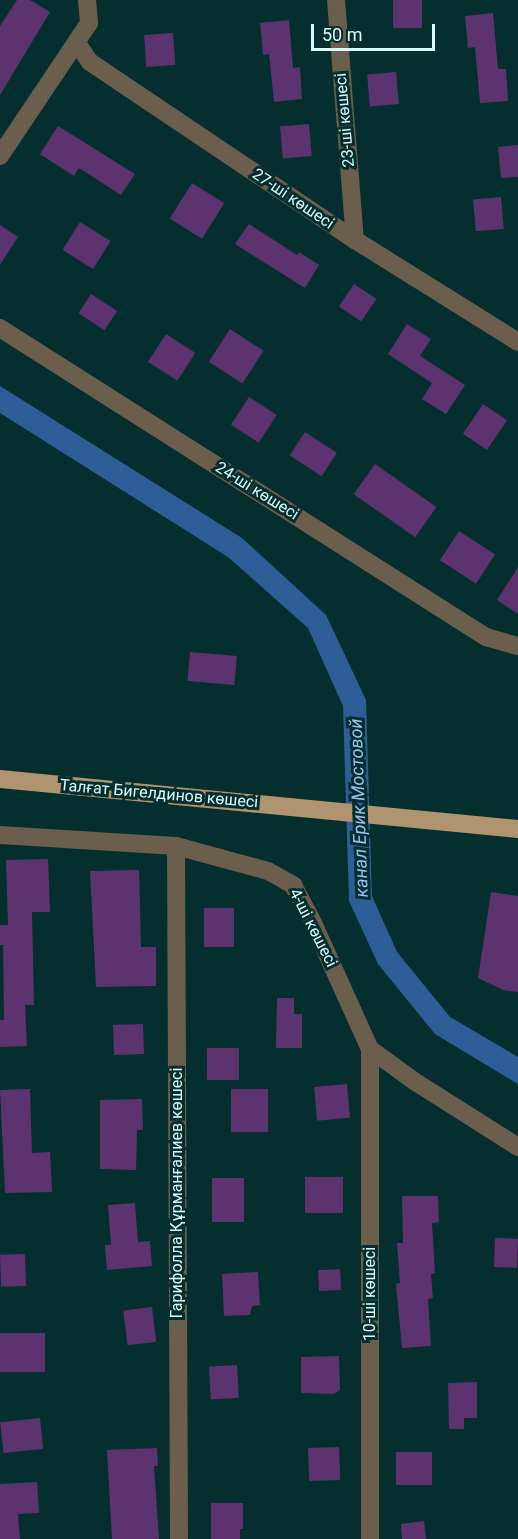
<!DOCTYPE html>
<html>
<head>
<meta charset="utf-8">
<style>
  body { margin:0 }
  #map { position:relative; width:518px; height:1539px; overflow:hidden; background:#052e2e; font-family:Roboto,sans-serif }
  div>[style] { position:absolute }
  .water>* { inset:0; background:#2e5e98 }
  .building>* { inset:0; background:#5d336f; transform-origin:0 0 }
  .street>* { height:18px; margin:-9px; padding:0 9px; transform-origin:9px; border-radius:9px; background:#6c5e4c }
  .primary>* { height:18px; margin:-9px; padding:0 9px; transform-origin:9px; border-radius:9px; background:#b0946f }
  span { translate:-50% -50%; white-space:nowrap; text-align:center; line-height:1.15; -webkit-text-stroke:6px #052e2e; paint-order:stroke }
  .street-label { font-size:16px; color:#d9fbfa }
  .water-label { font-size:18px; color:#9ac1f2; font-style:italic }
  .scale { position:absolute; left:311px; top:24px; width:124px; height:27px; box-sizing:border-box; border:3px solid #d9fbfa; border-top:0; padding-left:8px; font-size:18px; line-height:21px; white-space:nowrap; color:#d9fbfa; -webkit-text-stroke:4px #052e2e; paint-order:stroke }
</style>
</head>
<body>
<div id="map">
  <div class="water">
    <div style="clip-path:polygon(0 386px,242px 538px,326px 615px,366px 700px,372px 896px,397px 952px,450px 1017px,518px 1057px,518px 1084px,435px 1034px,378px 964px,349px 901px,343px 706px,308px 628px,228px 557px,0 413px)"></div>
  </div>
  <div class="building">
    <div style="clip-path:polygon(17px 0,30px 0,50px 12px,0 95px,0 26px)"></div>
    <div style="left:393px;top:0;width:29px;height:28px"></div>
    <div style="clip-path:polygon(493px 13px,498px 69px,506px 69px,508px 101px,480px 103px,475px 47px,468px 48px,465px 16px)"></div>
    <div style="clip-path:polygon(289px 20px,293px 68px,300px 67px,302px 99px,274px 102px,269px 54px,263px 55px,260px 23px)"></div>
    <div style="left:173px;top:33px;width:32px;height:29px;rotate:86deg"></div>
    <div style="left:396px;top:72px;width:32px;height:29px;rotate:85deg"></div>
    <div style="left:309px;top:124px;width:32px;height:29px;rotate:85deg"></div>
    <div style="clip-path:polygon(58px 126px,135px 174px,121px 195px,79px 168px,74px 176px,40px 154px)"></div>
    <div style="clip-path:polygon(518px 145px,518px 177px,501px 178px,498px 147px)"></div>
    <div style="left:192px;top:183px;width:38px;height:42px;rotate:32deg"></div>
    <div style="left:501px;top:197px;width:32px;height:28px;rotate:85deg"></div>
    <div style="left:80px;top:222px;width:36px;height:33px;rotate:32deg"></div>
    <div style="clip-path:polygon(249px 224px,297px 255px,299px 252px,319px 265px,305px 288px,235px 244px)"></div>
    <div style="clip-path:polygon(0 225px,18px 237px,0 265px)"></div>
    <div style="left:354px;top:284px;width:27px;height:27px;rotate:34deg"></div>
    <div style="left:91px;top:294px;width:31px;height:23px;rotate:33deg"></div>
    <div style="clip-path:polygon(407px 324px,431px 339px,420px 356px,465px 385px,446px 414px,422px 399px,432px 383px,388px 354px)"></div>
    <div style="left:230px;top:329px;width:40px;height:39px;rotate:33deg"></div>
    <div style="left:166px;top:334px;width:35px;height:33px;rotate:33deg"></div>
    <div style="left:249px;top:397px;width:33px;height:33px;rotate:33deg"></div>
    <div style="left:483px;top:404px;width:29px;height:36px;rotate:34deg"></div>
    <div style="left:305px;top:432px;width:38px;height:28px;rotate:33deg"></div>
    <div style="left:375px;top:464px;width:75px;height:37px;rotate:35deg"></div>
    <div style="left:459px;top:531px;width:43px;height:35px;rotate:33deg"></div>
    <div style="clip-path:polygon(518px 567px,518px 614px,497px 600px)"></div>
    <div style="left:190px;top:652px;width:47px;height:29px;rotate:5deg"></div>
    <div style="clip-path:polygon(48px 859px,50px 912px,32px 912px,34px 1005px,25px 1005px,27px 1046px,0 1047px,0 1020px,4px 1020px,3px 945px,0 945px,0 925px,8px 925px,6px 860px)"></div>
    <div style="clip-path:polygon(139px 870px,141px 947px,156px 947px,156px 986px,96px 987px,90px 871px)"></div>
    <div style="clip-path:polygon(491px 892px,518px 896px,518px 992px,503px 990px,478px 978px)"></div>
    <div style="left:204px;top:908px;width:30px;height:39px"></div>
    <div style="clip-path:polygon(277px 998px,294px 998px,294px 1014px,302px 1014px,302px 1048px,276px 1048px)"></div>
    <div style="left:143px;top:1024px;width:30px;height:30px;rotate:88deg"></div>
    <div style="left:239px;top:1048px;width:32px;height:32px;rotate:90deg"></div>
    <div style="left:347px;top:1084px;width:34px;height:33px;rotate:85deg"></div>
    <div style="clip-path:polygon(30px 1089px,32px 1153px,50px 1152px,52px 1192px,5px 1193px,0 1090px)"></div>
    <div style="left:231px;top:1089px;width:37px;height:43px"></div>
    <div style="clip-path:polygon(142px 1099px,143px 1130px,137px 1130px,136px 1170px,100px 1169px,100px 1100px)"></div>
    <div style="left:305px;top:1177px;width:38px;height:36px"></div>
    <div style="left:212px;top:1178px;width:32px;height:44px"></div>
    <div style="clip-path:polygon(402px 1196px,438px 1196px,439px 1222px,432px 1223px,435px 1273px,431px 1274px,433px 1298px,428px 1299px,431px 1346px,402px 1348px,396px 1284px,400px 1283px,397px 1243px,403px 1243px)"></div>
    <div style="clip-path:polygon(135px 1203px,138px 1242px,150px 1241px,152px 1266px,107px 1270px,105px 1245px,111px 1245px,108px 1205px)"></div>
    <div style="left:495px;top:1238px;width:23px;height:29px;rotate:2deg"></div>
    <div style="left:25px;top:1254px;width:32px;height:25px;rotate:88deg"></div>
    <div style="left:340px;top:1269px;width:21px;height:22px;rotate:87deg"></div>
    <div style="clip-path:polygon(258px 1272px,260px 1305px,252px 1306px,250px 1315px,224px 1316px,222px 1274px)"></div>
    <div style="left:152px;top:1307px;width:35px;height:29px;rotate:83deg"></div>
    <div style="left:0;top:1333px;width:45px;height:39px"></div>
    <div style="clip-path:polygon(339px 1356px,340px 1390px,334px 1394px,301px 1393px,301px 1357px)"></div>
    <div style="left:237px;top:1365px;width:33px;height:28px;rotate:87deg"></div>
    <div style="clip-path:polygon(477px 1382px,477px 1418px,464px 1418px,464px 1429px,449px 1429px,448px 1383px)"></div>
    <div style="left:40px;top:1418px;width:31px;height:40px;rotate:84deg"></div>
    <div style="left:339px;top:1447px;width:33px;height:31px;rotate:88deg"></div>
    <div style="clip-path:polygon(157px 1448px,158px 1466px,154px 1466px,159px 1539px,112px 1539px,107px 1450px)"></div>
    <div style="left:396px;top:1452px;width:36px;height:33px"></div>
    <div style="clip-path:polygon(37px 1482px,39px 1513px,18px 1514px,20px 1539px,0 1539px,0 1484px)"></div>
    <div style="clip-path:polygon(211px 1503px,243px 1503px,243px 1529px,240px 1529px,240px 1539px,211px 1539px)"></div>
    <div style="clip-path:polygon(424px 1521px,426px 1539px,402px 1539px,401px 1524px)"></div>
  </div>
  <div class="street">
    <div style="left:336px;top:0;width:241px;rotate:85.5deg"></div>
    <div style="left:77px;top:43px;width:23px;rotate:56deg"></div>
    <div style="left:90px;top:62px;width:319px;rotate:33.9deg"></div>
    <div style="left:355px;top:240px;width:192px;rotate:32deg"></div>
    <div style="left:0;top:156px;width:160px;rotate:-56.2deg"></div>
    <div style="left:89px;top:23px;width:23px;rotate:-95deg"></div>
    <div style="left:0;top:328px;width:576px;rotate:32.45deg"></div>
    <div style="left:486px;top:637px;width:33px;rotate:16deg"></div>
    <div style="left:0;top:835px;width:176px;rotate:3.6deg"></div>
    <div style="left:176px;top:846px;width:95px;rotate:15.2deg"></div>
    <div style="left:268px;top:871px;width:29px;rotate:29deg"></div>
    <div style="left:293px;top:885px;width:43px;rotate:62.2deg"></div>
    <div style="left:313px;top:923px;width:138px;rotate:65.7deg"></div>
    <div style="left:370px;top:1049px;width:54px;rotate:36deg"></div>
    <div style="left:414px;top:1081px;width:123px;rotate:32.4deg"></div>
    <div style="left:176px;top:846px;width:693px;rotate:89.75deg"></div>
    <div style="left:370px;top:1539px;width:490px;rotate:-90deg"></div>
  </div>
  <div class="primary">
    <div style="left:0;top:779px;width:520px;rotate:5.51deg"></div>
  </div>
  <div class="street-label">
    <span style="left:345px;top:120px;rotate:-95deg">23-ші көшесі</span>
    <span style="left:293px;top:199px;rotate:34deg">27-ші көшесі</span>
    <span style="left:257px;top:491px;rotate:32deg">24-ші көшесі</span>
    <span style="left:159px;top:794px;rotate:5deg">Талғат Бигелдинов көшесі</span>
    <span style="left:313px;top:928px;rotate:63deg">4-ші көшесі</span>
    <span style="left:177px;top:1193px;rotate:-90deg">Гарифолла Құрманғалиев көшесі</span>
    <span style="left:370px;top:1294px;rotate:-90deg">10-ші көшесі</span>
  </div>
  <div class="water-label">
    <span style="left:359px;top:808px;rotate:-92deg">канал Ерик Мостовой</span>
  </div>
  <div class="scale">50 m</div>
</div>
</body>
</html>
